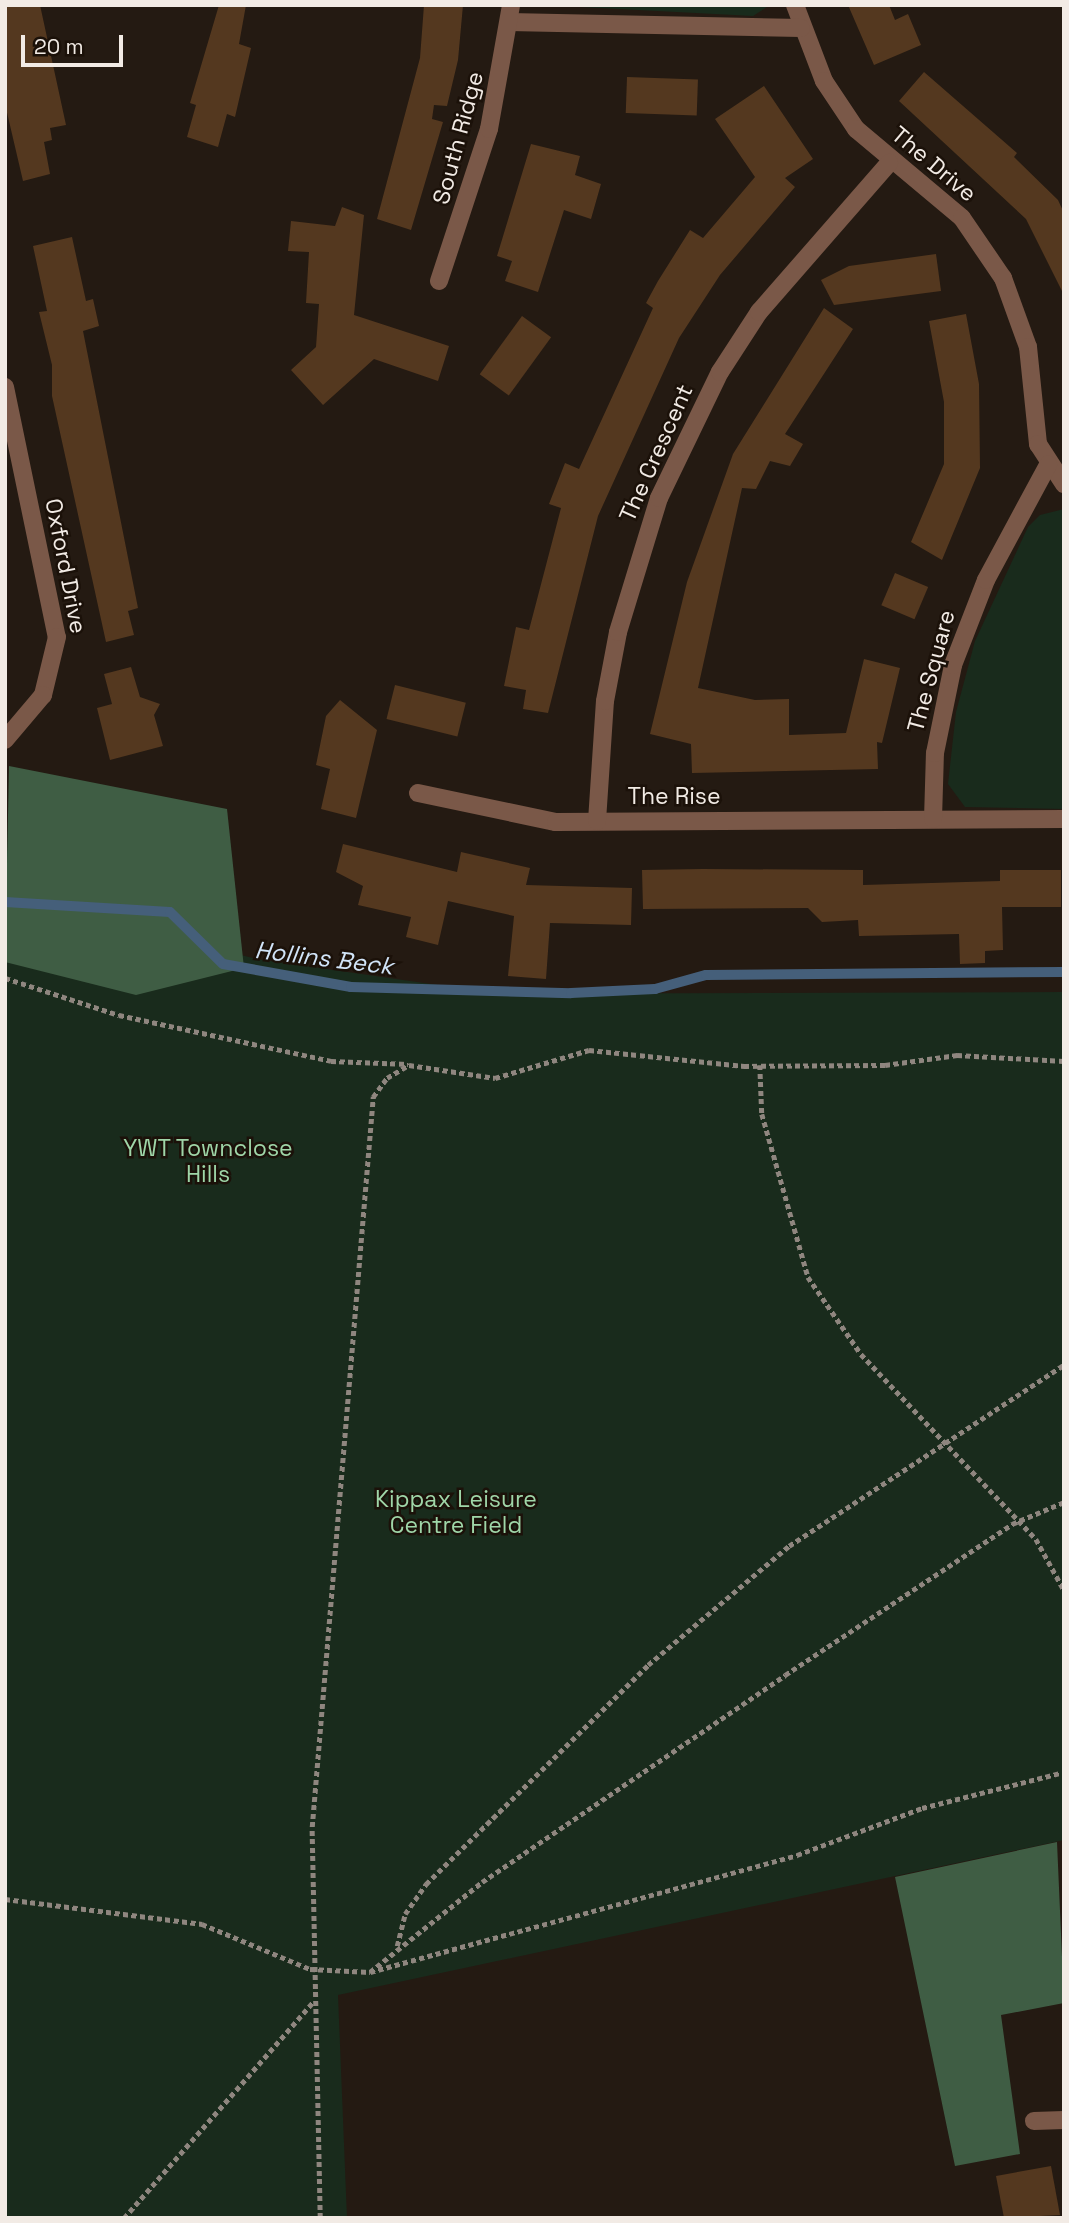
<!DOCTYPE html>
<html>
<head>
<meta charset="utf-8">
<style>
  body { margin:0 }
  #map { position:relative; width:1069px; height:2223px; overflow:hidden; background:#241a12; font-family:"Space Grotesk",sans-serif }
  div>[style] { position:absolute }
  .green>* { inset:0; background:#192b1c }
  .forest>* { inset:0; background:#3f5d44 }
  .stream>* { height:10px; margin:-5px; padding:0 5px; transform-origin:5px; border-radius:5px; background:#455f7a }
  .building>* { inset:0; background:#54381f; transform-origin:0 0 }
  .path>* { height:4.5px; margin-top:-2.25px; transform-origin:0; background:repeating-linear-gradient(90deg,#8f867f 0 5px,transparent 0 8.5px) }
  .street>* { height:18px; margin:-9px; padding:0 9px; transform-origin:9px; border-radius:9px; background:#7a5848 }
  span { translate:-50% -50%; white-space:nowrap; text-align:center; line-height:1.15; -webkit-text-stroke:5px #1b1109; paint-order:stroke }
  .street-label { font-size:23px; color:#f2ebe5 }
  .park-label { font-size:23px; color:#9fd6a8 }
  .water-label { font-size:24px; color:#d1e4f8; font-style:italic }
  .frame { position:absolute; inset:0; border:7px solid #f2ebe5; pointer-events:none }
  .scale { position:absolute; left:21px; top:35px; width:102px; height:32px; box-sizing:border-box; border:4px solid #f2ebe5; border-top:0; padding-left:9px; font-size:21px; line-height:24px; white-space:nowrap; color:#f2ebe5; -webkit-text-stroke:5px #1b1109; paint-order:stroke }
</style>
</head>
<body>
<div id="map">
  <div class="green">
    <div style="clip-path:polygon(542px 5px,770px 5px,753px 16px)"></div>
    <div style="clip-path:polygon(1064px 509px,1064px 809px,965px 807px,948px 784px,956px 712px,975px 641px,1028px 527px,1040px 515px)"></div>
    <div style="clip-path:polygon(5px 849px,172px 938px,257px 959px,438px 985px,437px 994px,1064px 992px,1064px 1840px,338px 1995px,347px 2218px,5px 2218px)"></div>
  </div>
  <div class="forest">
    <div style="clip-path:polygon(9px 766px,227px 809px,244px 968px,136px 995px,5px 962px)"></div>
    <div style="clip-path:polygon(1057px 1842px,1064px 2003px,1001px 2015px,1020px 2154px,955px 2166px,895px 1877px)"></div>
  </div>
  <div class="stream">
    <div style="left:5px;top:902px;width:165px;rotate:3.5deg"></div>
    <div style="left:170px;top:912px;width:74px;rotate:44.5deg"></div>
    <div style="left:223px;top:964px;width:130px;rotate:10.2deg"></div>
    <div style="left:351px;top:987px;width:220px;rotate:1.6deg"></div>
    <div style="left:571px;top:993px;width:84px;rotate:-2.7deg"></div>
    <div style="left:655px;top:989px;width:53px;rotate:-15.4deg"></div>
    <div style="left:706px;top:975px;width:358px;rotate:-0.5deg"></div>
  </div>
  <div class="building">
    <div style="clip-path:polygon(5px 5px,40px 5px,66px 125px,50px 128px,52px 140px,44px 142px,50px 174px,23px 181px,5px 104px)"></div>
    <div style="clip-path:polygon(219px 5px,246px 5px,239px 44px,251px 48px,235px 117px,227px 114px,218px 147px,187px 137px,196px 105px,190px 103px)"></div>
    <div style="clip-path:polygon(424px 5px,463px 5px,458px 60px,447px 106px,434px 105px,432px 119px,443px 122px,411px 230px,377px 219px,420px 58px)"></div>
    <div style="clip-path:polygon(848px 5px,889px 5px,895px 20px,908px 14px,921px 45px,874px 65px)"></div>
    <div style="clip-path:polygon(924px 72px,1017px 153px,1014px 157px,1058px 200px,1064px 213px,1064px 295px,1026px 219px,899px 101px)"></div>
    <div style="left:627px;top:77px;width:71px;height:36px;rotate:2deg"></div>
    <div style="clip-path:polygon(764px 86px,813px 159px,785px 178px,795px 187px,720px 275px,679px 338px,598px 516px,548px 713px,523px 709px,526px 690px,504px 686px,516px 627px,529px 630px,561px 508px,549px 504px,565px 463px,579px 469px,653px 308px,646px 303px,658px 281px,690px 230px,703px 238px,755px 177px,715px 119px)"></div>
    <div style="clip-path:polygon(531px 144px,580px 156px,575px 175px,601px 184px,591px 219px,564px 210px,538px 292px,505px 281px,512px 261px,497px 256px)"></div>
    <div style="clip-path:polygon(342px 207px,364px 215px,354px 315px,449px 346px,438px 381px,374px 359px,323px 405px,291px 370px,316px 347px,319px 304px,306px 303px,309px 252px,288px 251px,291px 221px,335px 226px)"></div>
    <div style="clip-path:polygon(72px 237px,86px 301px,93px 299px,99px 326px,83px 331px,138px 608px,128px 611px,134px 635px,106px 642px,52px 396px,52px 365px,39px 312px,47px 311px,33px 246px)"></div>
    <div style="clip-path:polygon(936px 254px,941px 291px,834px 305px,821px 280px,849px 266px)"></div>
    <div style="clip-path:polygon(824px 308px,853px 329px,785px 434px,803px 444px,790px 466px,770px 461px,756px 489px,742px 488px,698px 688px,755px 700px,789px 699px,789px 735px,846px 733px,864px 659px,900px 668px,882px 743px,877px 742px,878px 769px,692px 773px,691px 744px,650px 734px,687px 582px,733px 454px)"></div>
    <div style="clip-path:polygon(966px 314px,979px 384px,980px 468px,942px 560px,911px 542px,944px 464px,944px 402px,929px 321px)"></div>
    <div style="left:522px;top:316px;width:36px;height:72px;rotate:36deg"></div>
    <div style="left:895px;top:573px;width:36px;height:35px;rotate:23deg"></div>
    <div style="clip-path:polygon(131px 667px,140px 697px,160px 704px,154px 715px,163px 746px,110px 760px,97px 708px,112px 704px,104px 674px)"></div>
    <div style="left:395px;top:685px;width:73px;height:35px;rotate:14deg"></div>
    <div style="clip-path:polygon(340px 700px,377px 730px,356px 818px,321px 809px,330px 769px,316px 765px,326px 716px)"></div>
    <div style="clip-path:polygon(343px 844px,457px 872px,461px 852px,530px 868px,526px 885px,632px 888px,631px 925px,550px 923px,546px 979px,508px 976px,514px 916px,448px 901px,438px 945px,406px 937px,411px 917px,358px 905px,363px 886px,336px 872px)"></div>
    <div style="clip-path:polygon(703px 869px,863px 870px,863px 885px,1000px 881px,1000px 870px,1061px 870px,1061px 907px,1002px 907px,1003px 950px,985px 951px,985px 963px,960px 964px,959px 934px,859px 936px,858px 920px,822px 922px,808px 908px,643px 909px,642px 870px)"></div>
    <div style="clip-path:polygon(1051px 2166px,1060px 2215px,1004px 2218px,996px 2176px)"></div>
  </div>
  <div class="path">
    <div style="left:5px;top:978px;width:120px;rotate:18deg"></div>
    <div style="left:119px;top:1015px;width:217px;rotate:12.2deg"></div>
    <div style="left:331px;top:1061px;width:77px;rotate:2.2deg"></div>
    <div style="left:760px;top:1065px;width:49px;rotate:87.7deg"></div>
    <div style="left:762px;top:1114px;width:169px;rotate:74.2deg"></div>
    <div style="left:808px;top:1277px;width:93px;rotate:55.5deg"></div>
    <div style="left:861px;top:1354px;width:255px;rotate:46.6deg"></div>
    <div style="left:1036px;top:1539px;width:58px;rotate:61.2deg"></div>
    <div style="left:5px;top:1899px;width:199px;rotate:7.2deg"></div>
    <div style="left:202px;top:1924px;width:117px;rotate:22.6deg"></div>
    <div style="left:310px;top:1969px;width:60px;rotate:2.9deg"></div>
    <div style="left:370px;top:1972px;width:144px;rotate:-38.8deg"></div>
    <div style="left:482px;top:1882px;width:367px;rotate:-34.3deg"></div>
    <div style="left:785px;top:1675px;width:273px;rotate:-33.6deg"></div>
    <div style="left:1012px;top:1524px;width:56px;rotate:-22.9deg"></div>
    <div style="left:397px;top:1946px;width:33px;rotate:-76deg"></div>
    <div style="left:405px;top:1914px;width:37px;rotate:-55deg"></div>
    <div style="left:426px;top:1884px;width:312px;rotate:-44.6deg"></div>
    <div style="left:648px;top:1665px;width:185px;rotate:-40.2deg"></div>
    <div style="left:789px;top:1546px;width:329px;rotate:-33.4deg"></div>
    <div style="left:370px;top:1972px;width:443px;rotate:-15.3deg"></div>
    <div style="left:797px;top:1855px;width:134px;rotate:-20.6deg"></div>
    <div style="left:922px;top:1808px;width:146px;rotate:-14.2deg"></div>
    <div style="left:124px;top:2218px;width:288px;rotate:-48.8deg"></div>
    <div style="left:320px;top:2218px;width:391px;rotate:-91.2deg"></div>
    <div style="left:312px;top:1827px;width:733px;rotate:-85.22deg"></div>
    <div style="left:373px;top:1097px;width:24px;rotate:-54deg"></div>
    <div style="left:387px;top:1078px;width:26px;rotate:-31deg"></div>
    <div style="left:409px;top:1065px;width:87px;rotate:8.6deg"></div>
    <div style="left:495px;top:1078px;width:98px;rotate:-16.6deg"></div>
    <div style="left:589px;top:1050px;width:156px;rotate:5.9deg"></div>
    <div style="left:744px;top:1066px;width:141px;rotate:-0.4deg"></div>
    <div style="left:885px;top:1065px;width:73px;rotate:-7.9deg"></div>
    <div style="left:957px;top:1055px;width:107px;rotate:3.2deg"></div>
  </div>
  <div class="street">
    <div style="left:795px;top:5px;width:81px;rotate:69.1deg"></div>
    <div style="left:824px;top:81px;width:58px;rotate:56.3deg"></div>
    <div style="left:856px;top:129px;width:138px;rotate:40deg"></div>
    <div style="left:962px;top:218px;width:73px;rotate:55.7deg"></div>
    <div style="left:1003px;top:278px;width:73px;rotate:70.1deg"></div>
    <div style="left:1028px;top:347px;width:98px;rotate:84.1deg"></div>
    <div style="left:1038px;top:444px;width:48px;rotate:57deg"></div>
    <div style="left:509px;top:22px;width:292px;rotate:1.2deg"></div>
    <div style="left:439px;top:281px;width:160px;rotate:-71.8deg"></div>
    <div style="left:489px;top:129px;width:126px;rotate:-79.9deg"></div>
    <div style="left:5px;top:387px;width:255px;rotate:78.3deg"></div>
    <div style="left:57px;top:637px;width:60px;rotate:103.6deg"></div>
    <div style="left:43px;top:695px;width:59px;rotate:130.2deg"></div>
    <div style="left:418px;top:793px;width:141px;rotate:11.9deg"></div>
    <div style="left:556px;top:822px;width:508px;rotate:-0.34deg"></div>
    <div style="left:933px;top:819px;width:66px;rotate:-88.3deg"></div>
    <div style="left:935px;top:753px;width:90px;rotate:-78.4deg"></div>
    <div style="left:953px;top:665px;width:91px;rotate:-68.8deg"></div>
    <div style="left:986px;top:580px;width:131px;rotate:-61.7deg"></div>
    <div style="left:597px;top:821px;width:120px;rotate:-86.2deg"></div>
    <div style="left:605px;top:701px;width:70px;rotate:-79.3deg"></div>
    <div style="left:618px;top:632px;width:140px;rotate:-73deg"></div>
    <div style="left:659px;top:498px;width:140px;rotate:-64.2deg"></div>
    <div style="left:720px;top:372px;width:72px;rotate:-57deg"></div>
    <div style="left:759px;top:312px;width:198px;rotate:-48.9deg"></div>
    <div style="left:1034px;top:2121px;width:30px;rotate:-2deg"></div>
  </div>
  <div class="street-label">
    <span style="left:458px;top:138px;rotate:-75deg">South Ridge</span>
    <span style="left:934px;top:164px;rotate:40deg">The Drive</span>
    <span style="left:656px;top:453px;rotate:-66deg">The Crescent</span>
    <span style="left:66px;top:566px;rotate:79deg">Oxford Drive</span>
    <span style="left:931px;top:671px;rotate:-75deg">The Square</span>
    <span style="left:674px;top:796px">The Rise</span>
  </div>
  <div class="park-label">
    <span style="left:208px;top:1161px">YWT Townclose<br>Hills</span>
    <span style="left:456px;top:1512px">Kippax Leisure<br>Centre Field</span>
  </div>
  <div class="water-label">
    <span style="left:324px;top:958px;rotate:7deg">Hollins Beck</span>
  </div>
  <div class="frame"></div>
  <div class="scale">20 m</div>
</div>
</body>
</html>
